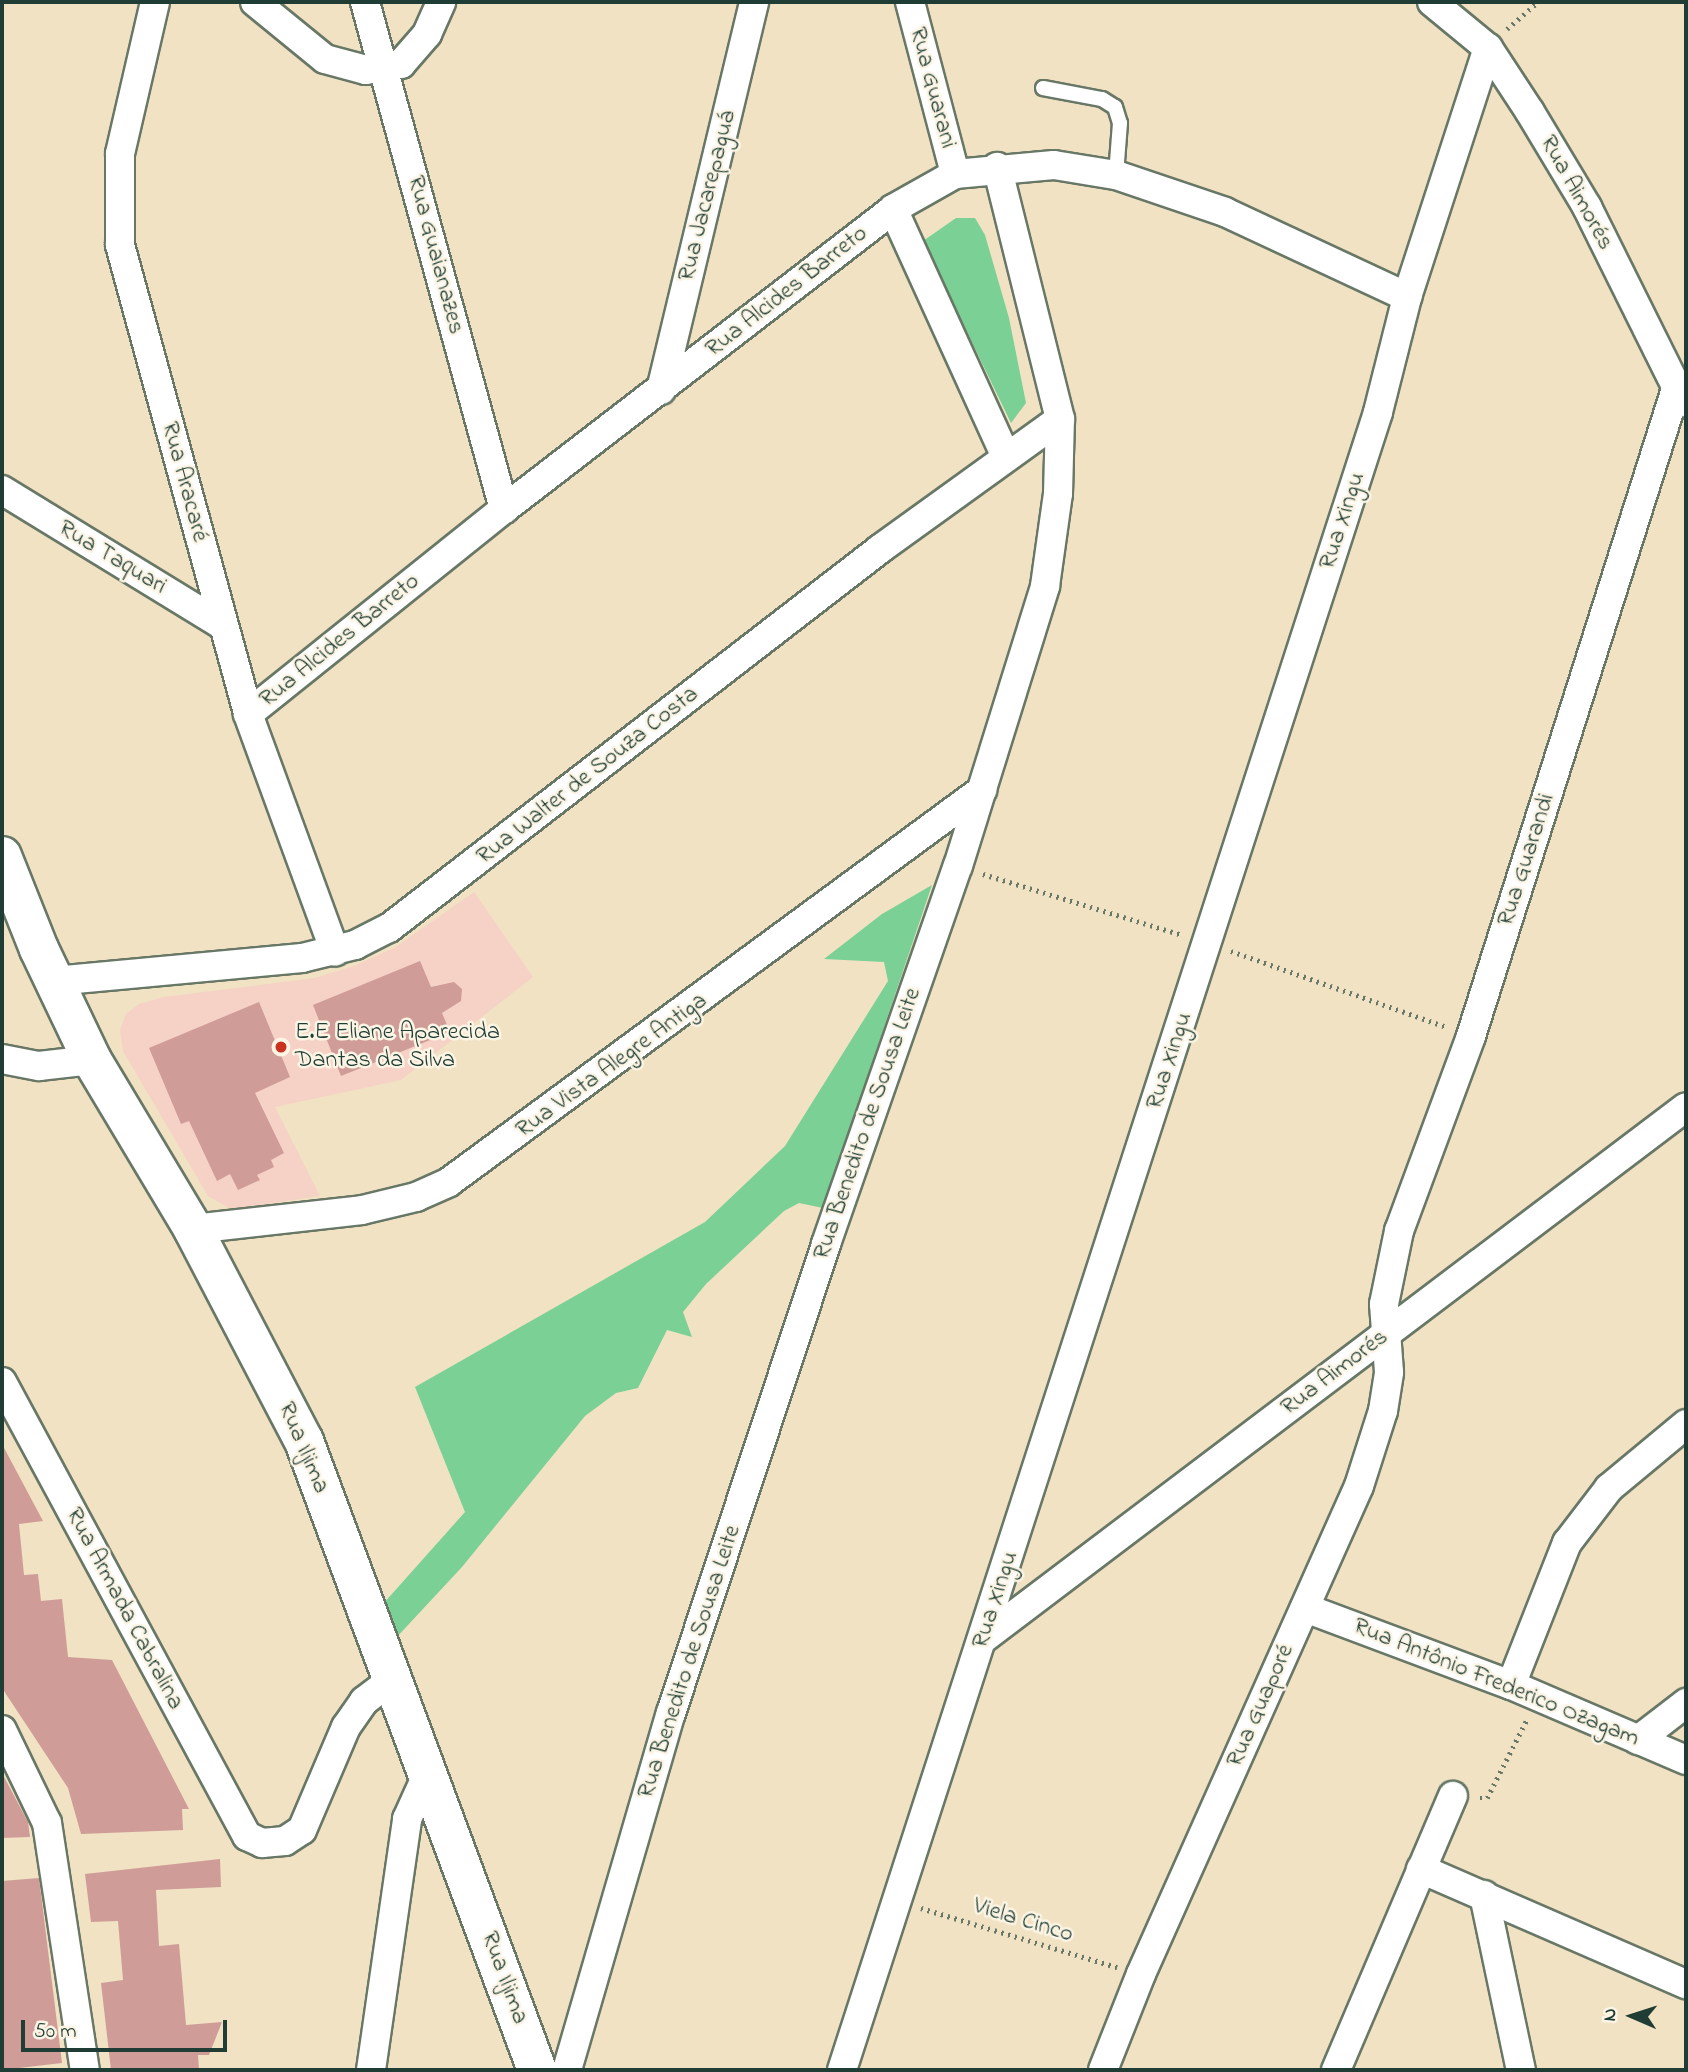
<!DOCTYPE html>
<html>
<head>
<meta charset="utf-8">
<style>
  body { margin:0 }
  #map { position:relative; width:1688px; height:2072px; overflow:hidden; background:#f0e2c3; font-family:"Indie Flower",sans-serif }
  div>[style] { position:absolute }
  .built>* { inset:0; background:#f6d1c5 }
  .green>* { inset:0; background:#7bd195 }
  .building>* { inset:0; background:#cf9c98 }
  .path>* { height:4.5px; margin-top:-2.25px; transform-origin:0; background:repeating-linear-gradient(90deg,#687766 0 2px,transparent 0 7px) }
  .roads { filter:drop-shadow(2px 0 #687766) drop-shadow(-2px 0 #687766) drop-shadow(0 2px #687766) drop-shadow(0 -2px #687766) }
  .lane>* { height:14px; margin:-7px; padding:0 7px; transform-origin:7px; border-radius:7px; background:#fff }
  .street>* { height:28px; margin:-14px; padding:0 14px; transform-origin:14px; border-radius:14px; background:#fff }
  .secondary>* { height:38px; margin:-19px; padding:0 19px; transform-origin:19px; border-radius:19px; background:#fff }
  .dots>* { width:19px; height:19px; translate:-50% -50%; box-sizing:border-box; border:4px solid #fcf5e5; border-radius:50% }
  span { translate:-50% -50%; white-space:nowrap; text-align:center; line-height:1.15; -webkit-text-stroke:5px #fcf5e5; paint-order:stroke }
  .street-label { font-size:24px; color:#1f3d34 }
  .poi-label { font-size:24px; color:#1f3d34 }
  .left { translate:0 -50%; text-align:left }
  .frame { position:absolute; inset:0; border:4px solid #1f3d34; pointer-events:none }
  .north { position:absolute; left:1597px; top:1981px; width:70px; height:70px; -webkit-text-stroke:5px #fcf5e5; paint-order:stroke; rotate:273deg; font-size:19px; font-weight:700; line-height:28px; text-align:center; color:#1f3d34 }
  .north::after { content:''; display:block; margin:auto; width:24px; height:32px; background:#1f3d34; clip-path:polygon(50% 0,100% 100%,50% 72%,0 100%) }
  .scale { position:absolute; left:21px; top:2020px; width:206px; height:32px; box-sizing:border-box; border:4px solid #1f3d34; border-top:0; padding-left:9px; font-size:21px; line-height:24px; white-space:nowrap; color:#1f3d34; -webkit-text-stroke:5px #fcf5e5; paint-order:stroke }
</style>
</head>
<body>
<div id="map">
  <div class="built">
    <div style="clip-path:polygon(474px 892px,533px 977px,401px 1080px,275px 1107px,320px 1196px,231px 1209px,208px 1196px,123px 1051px,120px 1030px,126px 1014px,139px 1004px,164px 997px,315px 978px,354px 966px,394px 948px)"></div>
  </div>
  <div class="green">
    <div style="clip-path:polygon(956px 218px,975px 218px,985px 235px,1009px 318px,1026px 403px,1011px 423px,923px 241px)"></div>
    <div style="clip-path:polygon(932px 885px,823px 1208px,799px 1203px,784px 1211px,706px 1284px,683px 1312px,692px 1337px,667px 1330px,638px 1388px,616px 1393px,585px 1416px,462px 1567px,395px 1639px,383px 1604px,465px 1512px,415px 1387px,705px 1222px,785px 1146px,888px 981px,884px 962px,824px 959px,882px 914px)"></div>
  </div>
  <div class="building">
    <div style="clip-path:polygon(420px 961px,431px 987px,454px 982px,462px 989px,461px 1001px,442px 1013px,450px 1032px,341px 1076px,313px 1005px)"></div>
    <div style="clip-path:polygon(259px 1002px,290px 1077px,255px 1093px,284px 1153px,271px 1160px,274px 1167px,257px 1175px,260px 1180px,238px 1190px,230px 1174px,217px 1181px,189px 1121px,181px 1124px,149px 1048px)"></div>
    <div style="clip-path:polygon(2px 1444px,43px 1521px,19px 1524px,24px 1575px,38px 1574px,41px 1601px,62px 1599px,68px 1657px,112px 1660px,189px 1809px,182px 1809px,183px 1830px,81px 1834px,68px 1788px,2px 1688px)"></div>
    <div style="clip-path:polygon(2px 1773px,28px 1822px,30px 1837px,2px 1838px)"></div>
    <div style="clip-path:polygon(220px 1859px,221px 1887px,156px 1890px,159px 1946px,179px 1944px,186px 2025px,222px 2022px,209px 2055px,198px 2055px,199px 2070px,111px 2070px,101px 1983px,123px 1980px,118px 1921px,91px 1922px,85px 1874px)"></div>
    <div style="clip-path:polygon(39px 1878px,62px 2063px,2px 2070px,2px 1881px)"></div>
  </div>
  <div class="path">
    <div style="left:1507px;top:29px;width:41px;rotate:-41.1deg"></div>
    <div style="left:983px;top:874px;width:209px;rotate:17deg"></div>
    <div style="left:1231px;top:951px;width:229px;rotate:19.4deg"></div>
    <div style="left:1480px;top:1798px;width:7px"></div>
    <div style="left:1487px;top:1798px;width:89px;rotate:-63.1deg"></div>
    <div style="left:921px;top:1908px;width:205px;rotate:16.8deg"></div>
  </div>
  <div class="roads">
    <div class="lane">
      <div style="left:1043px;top:88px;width:60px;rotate:10.6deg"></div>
      <div style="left:1102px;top:99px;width:15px;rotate:32deg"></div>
      <div style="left:1115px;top:107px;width:17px;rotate:73deg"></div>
      <div style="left:1120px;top:123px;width:52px;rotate:94.4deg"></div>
    </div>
    <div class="street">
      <div style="left:155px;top:2px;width:156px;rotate:103deg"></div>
      <div style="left:120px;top:154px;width:91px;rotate:90deg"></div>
      <div style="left:120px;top:245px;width:486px;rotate:74.7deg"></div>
      <div style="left:248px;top:714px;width:253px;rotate:69.9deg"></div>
      <div style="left:255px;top:2px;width:90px;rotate:39.2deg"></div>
      <div style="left:325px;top:59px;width:42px;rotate:15deg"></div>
      <div style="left:366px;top:70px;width:36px;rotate:-10deg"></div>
      <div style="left:401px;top:64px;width:40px;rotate:-49deg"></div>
      <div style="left:427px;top:34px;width:35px;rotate:-66deg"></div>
      <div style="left:365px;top:2px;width:526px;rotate:74.67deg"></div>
      <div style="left:910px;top:2px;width:178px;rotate:75.3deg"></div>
      <div style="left:1432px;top:2px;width:72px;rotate:39.4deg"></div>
      <div style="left:1488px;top:48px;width:77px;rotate:56.7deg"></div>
      <div style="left:1530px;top:112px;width:111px;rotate:59deg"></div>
      <div style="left:1587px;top:207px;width:218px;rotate:63.6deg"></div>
      <div style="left:893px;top:209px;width:270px;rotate:65.5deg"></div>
      <div style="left:661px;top:390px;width:399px;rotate:-76.5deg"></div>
      <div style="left:2px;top:490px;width:258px;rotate:31.5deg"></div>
      <div style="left:248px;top:714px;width:328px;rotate:-38.7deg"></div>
      <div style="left:504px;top:509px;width:491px;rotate:-37.6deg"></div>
      <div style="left:893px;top:209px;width:71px;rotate:-29.4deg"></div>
      <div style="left:955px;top:174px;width:99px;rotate:-5.2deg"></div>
      <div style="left:1054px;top:165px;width:63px;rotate:9.2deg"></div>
      <div style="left:1116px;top:175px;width:115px;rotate:18.7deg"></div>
      <div style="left:1225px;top:212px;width:201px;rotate:25deg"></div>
      <div style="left:54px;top:981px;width:249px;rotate:-5.3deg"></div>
      <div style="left:302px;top:958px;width:55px;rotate:-13.8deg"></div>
      <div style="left:355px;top:945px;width:38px;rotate:-27deg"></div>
      <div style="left:389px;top:928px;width:620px;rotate:-37.66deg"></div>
      <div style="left:880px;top:549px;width:222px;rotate:-35.8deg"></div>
      <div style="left:2px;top:1059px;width:38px;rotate:11deg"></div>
      <div style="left:39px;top:1066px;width:53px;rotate:-6.5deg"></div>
      <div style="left:193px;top:1229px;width:170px;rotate:-6.4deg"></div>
      <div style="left:362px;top:1210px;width:56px;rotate:-13.5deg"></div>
      <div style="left:416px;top:1197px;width:36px;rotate:-24deg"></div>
      <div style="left:449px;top:1182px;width:662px;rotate:-36.33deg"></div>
      <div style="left:2px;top:1382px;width:516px;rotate:61.65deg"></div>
      <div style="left:247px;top:1836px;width:17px;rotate:25deg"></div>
      <div style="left:262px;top:1843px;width:23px;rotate:-5deg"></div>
      <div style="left:285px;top:1841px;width:20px;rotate:-33deg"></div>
      <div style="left:302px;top:1830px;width:112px;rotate:-66.9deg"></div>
      <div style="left:346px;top:1727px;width:32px;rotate:-55deg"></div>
      <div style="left:364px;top:1701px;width:34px;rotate:-37deg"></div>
      <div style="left:1305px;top:1608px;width:220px;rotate:20.5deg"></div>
      <div style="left:1511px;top:1685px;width:190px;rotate:23.2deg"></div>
      <div style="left:984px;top:1638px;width:880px;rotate:-37.1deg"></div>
      <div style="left:1511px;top:1685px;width:153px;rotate:-68.5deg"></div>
      <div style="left:1567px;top:1543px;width:69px;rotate:-52.6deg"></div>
      <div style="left:1609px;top:1488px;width:100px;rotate:-39.7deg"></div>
      <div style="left:2px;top:1730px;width:103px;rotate:64.2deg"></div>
      <div style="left:47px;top:1823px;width:250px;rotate:81.3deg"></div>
      <div style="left:1638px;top:1740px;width:61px;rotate:-37.6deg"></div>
      <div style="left:1421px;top:1869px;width:289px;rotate:23.5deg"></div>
      <div style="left:1484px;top:1895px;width:179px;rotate:78.1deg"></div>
      <div style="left:371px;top:2070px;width:254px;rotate:-81.8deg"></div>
      <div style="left:407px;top:1819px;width:48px;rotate:-65.6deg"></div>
      <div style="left:567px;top:2070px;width:372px;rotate:-73.8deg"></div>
      <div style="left:671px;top:1713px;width:494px;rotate:-71.7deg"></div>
      <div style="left:826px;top:1244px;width:400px;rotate:-70.8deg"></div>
      <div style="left:958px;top:866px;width:293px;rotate:-72.7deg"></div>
      <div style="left:1045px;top:586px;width:93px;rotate:-82deg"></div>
      <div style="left:1058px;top:494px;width:75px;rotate:-88.5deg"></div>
      <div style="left:1060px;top:419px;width:260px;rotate:-104deg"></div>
      <div style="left:842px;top:2070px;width:1742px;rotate:-72.08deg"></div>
      <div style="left:1378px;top:412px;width:119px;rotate:-75.8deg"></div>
      <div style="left:1407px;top:297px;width:262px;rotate:-72deg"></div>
      <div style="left:1103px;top:2070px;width:103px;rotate:-68.4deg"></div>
      <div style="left:1141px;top:1974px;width:534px;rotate:-65.93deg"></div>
      <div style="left:1359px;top:1486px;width:79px;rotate:-72.3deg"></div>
      <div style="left:1383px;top:1411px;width:39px;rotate:-81deg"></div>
      <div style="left:1389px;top:1372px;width:68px;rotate:-94.2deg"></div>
      <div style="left:1384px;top:1304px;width:75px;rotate:-78.4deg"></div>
      <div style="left:1399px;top:1231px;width:208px;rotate:-69.7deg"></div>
      <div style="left:1471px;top:1036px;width:682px;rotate:-72.42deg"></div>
      <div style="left:1336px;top:2070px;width:298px;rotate:-66.9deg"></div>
    </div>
    <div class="secondary">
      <div style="left:2px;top:856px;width:100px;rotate:68.3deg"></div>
      <div style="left:39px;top:949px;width:123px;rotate:64.5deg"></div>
      <div style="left:92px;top:1060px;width:197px;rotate:59.1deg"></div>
      <div style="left:193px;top:1229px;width:239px;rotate:62.4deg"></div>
      <div style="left:304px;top:1441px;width:671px;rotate:69.67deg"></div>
    </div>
  </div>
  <div class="dots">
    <div style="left:281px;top:1047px;background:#c8321e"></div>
  </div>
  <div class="street-label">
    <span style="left:932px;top:88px;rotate:75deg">Rua Guarani</span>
    <span style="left:1576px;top:193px;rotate:61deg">Rua Aimorés</span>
    <span style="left:708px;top:196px;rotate:-76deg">Rua Jacarepaguá</span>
    <span style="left:435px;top:255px;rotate:75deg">Rua Guaianazes</span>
    <span style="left:787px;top:292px;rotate:-38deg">Rua Alcides Barreto</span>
    <span style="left:184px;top:482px;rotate:75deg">Rua Aracaré</span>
    <span style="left:1343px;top:521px;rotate:-72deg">Rua Xingu</span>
    <span style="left:112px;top:558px;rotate:31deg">Rua Taquari</span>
    <span style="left:340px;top:641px;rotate:-39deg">Rua Alcides Barreto</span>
    <span style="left:588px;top:776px;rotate:-38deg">Rua Walter de Souza Costa</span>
    <span style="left:1527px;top:860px;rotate:-72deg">Rua Guarandi</span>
    <span style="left:1170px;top:1061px;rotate:-72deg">Rua Xingu</span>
    <span style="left:612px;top:1066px;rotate:-36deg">Rua Vista Alegre Antiga</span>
    <span style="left:868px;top:1124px;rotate:-71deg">Rua Benedito de Sousa Leite</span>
    <span style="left:1335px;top:1373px;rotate:-37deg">Rua Aimorés</span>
    <span style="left:303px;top:1448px;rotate:67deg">Rua Iljima</span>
    <span style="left:996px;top:1600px;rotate:-72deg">Rua Xingu</span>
    <span style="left:124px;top:1609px;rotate:62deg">Rua Armada Cabralina</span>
    <span style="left:690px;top:1662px;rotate:-72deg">Rua Benedito de Sousa Leite</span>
    <span style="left:1496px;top:1683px;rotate:22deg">Rua Antônio Frederico Ozagam</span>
    <span style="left:1261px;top:1706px;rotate:-66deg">Rua Guaporé</span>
    <span style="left:1023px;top:1921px;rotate:17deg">Viela Cinco</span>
    <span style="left:504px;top:1978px;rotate:70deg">Rua Iljima</span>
  </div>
  <div class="poi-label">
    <span class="left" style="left:295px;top:1047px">E.E Eliane Aparecida<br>Dantas da Silva</span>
  </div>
  <div class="frame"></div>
  <div class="north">N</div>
  <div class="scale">50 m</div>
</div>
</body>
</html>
